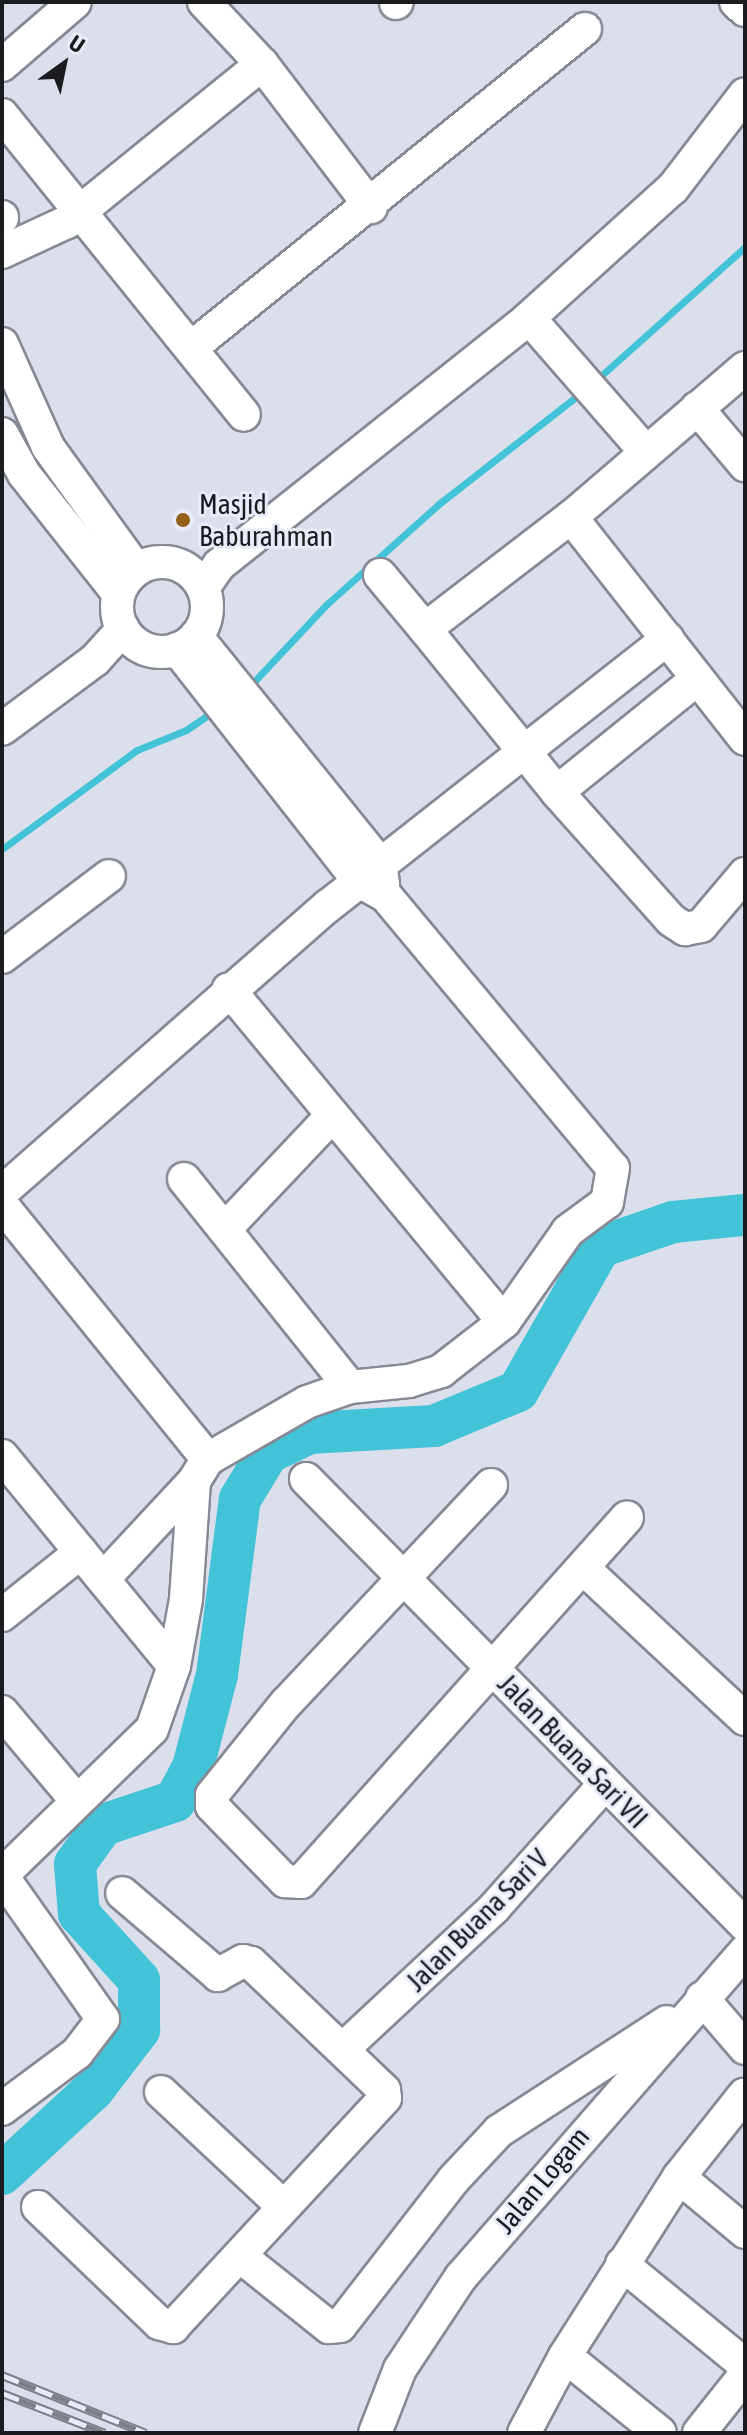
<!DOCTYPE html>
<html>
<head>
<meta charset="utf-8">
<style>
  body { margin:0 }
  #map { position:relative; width:747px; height:2435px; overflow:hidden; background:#dbdfeb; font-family:"Asap Condensed",sans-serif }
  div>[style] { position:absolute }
  .stream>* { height:7px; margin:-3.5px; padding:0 3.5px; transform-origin:3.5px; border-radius:3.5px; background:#42c3d8 }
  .river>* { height:42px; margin:-21px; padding:0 21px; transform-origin:21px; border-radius:21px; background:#42c3d8 }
  .roads { filter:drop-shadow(2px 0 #868994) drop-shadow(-2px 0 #868994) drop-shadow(0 2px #868994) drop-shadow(0 -2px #868994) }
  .minor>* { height:32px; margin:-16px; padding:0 16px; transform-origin:16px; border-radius:16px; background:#fff }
  .minor>.ring { margin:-16px; padding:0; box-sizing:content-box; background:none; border:32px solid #fff; border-radius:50% }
  .rail>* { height:9px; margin-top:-4.5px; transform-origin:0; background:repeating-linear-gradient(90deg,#e8ecf8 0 18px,#7e8088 0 36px); box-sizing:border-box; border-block:2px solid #7e8088 }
  .dots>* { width:22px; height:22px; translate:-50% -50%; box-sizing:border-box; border:4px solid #e8ecf8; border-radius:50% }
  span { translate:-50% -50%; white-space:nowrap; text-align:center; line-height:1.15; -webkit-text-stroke:6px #e8ecf8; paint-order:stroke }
  .poi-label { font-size:28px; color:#1b1c20 }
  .left { translate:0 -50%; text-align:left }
  .street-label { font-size:28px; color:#1b1c20 }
  .frame { position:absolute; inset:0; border:4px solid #1b1c20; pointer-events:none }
  .north { position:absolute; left:24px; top:24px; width:80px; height:80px; -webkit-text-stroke:6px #e8ecf8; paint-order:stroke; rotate:33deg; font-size:22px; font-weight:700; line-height:32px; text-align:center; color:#1b1c20 }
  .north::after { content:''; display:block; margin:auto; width:28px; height:36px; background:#1b1c20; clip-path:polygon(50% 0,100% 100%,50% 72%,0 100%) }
</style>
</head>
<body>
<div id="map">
  <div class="stream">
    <div style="left:594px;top:382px;width:203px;rotate:-41.8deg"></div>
    <div style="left:248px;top:688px;width:115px;rotate:-46.8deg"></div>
    <div style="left:327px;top:604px;width:152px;rotate:-41.8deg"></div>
    <div style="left:440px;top:503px;width:180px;rotate:-38deg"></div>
    <div style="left:2px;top:849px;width:167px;rotate:-36.3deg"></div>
    <div style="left:137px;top:750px;width:53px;rotate:-22.2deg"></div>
    <div style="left:186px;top:730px;width:34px;rotate:-34deg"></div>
  </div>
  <div class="river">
    <div style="left:2px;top:2174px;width:124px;rotate:-42.7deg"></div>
    <div style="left:93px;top:2090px;width:76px;rotate:-52.5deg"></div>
    <div style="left:139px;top:2030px;width:50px;rotate:-90deg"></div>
    <div style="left:139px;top:1980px;width:89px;rotate:-132.3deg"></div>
    <div style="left:79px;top:1914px;width:50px;rotate:-94.6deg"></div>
    <div style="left:75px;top:1864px;width:48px;rotate:-54.3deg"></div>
    <div style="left:103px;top:1825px;width:76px;rotate:-18.4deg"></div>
    <div style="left:175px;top:1801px;width:38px;rotate:-62deg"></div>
    <div style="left:193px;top:1767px;width:95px;rotate:-75.4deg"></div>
    <div style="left:217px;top:1675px;width:177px;rotate:-82.6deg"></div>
    <div style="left:240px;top:1499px;width:54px;rotate:-58.7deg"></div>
    <div style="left:268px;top:1453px;width:46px;rotate:-26deg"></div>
    <div style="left:309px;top:1433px;width:125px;rotate:-3.2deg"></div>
    <div style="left:434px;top:1426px;width:91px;rotate:-22.6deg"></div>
    <div style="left:518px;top:1391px;width:166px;rotate:-60.3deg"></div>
    <div style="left:600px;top:1247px;width:77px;rotate:-18.9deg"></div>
    <div style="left:673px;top:1222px;width:72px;rotate:-5.6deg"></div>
  </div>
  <div class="roads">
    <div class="minor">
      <div style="left:204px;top:2px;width:85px;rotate:46.9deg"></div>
      <div style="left:262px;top:64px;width:180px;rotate:52.7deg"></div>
      <div style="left:736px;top:2px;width:12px;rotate:42deg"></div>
      <div style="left:396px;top:3px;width:1px;rotate:-45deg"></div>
      <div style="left:2px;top:65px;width:96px;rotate:-40.8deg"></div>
      <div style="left:2px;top:115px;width:385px;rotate:51.1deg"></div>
      <div style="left:2px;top:217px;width:1px;rotate:90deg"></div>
      <div style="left:2px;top:252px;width:72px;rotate:-24.8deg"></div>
      <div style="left:67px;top:222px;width:251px;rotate:-39deg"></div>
      <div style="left:529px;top:318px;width:178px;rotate:48.9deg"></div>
      <div style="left:2px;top:344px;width:113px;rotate:65.9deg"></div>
      <div style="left:48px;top:447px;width:150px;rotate:54.2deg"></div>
      <div style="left:191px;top:348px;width:507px;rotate:-39deg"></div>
      <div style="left:745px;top:368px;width:229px;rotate:139.4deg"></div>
      <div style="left:571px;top:517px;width:282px;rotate:51.9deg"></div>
      <div style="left:697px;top:408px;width:75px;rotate:49.9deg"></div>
      <div style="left:2px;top:434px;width:46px;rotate:61.2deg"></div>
      <div style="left:24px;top:474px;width:152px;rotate:51.7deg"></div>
      <div style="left:571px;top:517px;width:184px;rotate:142.5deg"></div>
      <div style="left:425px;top:629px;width:210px;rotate:51deg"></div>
      <div style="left:557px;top:792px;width:171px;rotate:48.3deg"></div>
      <div style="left:671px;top:920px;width:17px;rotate:33deg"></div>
      <div style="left:685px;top:929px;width:16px;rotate:-11deg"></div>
      <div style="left:701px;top:926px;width:68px;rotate:-49.8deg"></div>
      <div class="ring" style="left:117px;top:562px;width:58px;height:58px"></div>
      <div style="left:380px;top:575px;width:70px;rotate:50.2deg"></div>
      <div style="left:203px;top:588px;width:28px;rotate:-55deg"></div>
      <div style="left:219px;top:565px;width:396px;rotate:-38.5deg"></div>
      <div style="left:529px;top:318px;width:194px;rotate:-42.1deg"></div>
      <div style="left:673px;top:188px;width:118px;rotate:-52.5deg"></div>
      <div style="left:196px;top:636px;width:293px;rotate:51.1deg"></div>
      <div style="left:380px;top:864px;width:20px;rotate:81deg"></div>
      <div style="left:177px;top:649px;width:295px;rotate:51.9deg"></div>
      <div style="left:359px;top:881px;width:31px;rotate:29deg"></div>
      <div style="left:386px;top:896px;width:354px;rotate:50.2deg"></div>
      <div style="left:613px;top:1168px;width:35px;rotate:100deg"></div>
      <div style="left:607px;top:1202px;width:49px;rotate:143.4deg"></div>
      <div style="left:568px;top:1231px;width:111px;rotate:125.1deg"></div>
      <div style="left:2px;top:729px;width:116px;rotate:-36.6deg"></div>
      <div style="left:95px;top:660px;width:42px;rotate:-47.9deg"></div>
      <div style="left:557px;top:792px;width:180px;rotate:-38.9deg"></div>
      <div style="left:2px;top:957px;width:134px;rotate:-37.1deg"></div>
      <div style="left:184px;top:1179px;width:266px;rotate:51.4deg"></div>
      <div style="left:2px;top:1192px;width:434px;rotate:-41.3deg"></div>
      <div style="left:328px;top:906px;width:432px;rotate:-38.2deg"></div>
      <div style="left:2px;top:1205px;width:327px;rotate:51deg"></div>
      <div style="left:225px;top:1229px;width:156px;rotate:-46.6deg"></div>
      <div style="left:2px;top:1456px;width:271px;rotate:50.7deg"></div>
      <div style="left:306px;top:1479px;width:626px;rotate:45.45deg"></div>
      <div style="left:491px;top:1485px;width:299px;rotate:133.2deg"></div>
      <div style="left:286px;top:1703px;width:118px;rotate:128.8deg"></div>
      <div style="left:212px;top:1795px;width:11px;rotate:90deg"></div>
      <div style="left:212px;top:1806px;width:105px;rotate:45.8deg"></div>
      <div style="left:285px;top:1881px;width:16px;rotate:4deg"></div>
      <div style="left:301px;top:1882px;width:489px;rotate:-48.2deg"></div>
      <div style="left:583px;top:1568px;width:221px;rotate:43deg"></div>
      <div style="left:103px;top:1579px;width:134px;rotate:-47.1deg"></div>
      <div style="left:2px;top:1615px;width:101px;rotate:-38.6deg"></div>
      <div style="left:2px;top:1712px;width:116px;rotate:49.9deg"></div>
      <div style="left:2px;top:1875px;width:209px;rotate:-44.2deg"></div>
      <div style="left:152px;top:1729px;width:67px;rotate:-70.8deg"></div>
      <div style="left:174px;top:1666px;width:68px;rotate:-79.8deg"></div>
      <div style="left:186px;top:1599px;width:118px;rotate:-86.1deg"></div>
      <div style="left:194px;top:1481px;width:26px;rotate:-58deg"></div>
      <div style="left:208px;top:1459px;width:114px;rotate:-29.9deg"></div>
      <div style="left:307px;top:1402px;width:46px;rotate:-19.2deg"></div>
      <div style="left:350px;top:1387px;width:59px;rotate:-5.8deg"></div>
      <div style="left:409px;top:1381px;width:34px;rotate:-17deg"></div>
      <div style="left:441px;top:1371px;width:80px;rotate:-37.9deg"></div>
      <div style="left:504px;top:1322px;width:432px;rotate:-129.6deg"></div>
      <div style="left:2px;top:1876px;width:175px;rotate:54.8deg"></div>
      <div style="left:103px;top:2019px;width:43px;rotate:127.4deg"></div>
      <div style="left:77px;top:2053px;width:94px;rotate:143.3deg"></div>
      <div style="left:702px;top:1998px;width:66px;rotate:49.3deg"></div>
      <div style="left:343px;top:2049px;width:207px;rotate:-43deg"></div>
      <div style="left:494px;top:1908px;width:165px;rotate:-48.2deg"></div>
      <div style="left:161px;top:2092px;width:167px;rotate:43.1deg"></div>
      <div style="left:679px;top:2177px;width:86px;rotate:39.8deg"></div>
      <div style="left:38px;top:2207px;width:168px;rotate:43.8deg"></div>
      <div style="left:159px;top:2323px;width:15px;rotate:16deg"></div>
      <div style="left:173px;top:2327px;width:312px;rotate:-47.2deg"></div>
      <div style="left:385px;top:2098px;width:8px;rotate:-97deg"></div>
      <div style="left:384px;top:2090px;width:184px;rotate:-136.3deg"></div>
      <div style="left:251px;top:1963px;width:8px;rotate:-166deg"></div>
      <div style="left:243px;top:1961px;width:29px;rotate:151deg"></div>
      <div style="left:218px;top:1975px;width:126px;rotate:-139.5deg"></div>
      <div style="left:240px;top:2256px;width:114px;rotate:38.6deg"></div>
      <div style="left:329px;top:2327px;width:11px;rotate:-5deg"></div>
      <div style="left:340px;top:2326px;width:186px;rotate:-52.2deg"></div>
      <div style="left:454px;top:2179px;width:66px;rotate:-46.8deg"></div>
      <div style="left:499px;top:2131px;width:200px;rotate:-33deg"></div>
      <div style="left:622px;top:2264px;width:159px;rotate:39.4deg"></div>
      <div style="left:565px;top:2356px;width:122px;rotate:39deg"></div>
      <div style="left:375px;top:2433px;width:69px;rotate:-68.7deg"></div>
      <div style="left:400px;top:2369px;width:110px;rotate:-56.5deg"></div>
      <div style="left:461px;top:2277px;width:432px;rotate:-48.9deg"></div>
      <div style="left:524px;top:2433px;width:87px;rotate:-62deg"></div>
      <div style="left:565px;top:2356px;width:212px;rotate:-57.5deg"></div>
      <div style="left:679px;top:2177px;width:105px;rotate:-51.6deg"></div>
      <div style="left:699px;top:2433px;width:74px;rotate:-51.6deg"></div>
    </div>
  </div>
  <div class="rail">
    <div style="left:2px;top:2375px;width:155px;rotate:21.9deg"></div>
    <div style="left:2px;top:2393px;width:110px;rotate:21.2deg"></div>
  </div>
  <div class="dots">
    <div style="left:183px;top:520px;background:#965f18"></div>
  </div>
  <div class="poi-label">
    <span class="left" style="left:199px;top:520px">Masjid<br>Baburahman</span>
  </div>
  <div class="street-label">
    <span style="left:573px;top:1751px;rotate:46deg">Jalan Buana Sari VII</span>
    <span style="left:477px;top:1920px;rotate:-45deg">Jalan Buana Sari V</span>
    <span style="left:542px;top:2180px;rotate:-50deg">Jalan Logam</span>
  </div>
  <div class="frame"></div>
  <div class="north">U</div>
</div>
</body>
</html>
